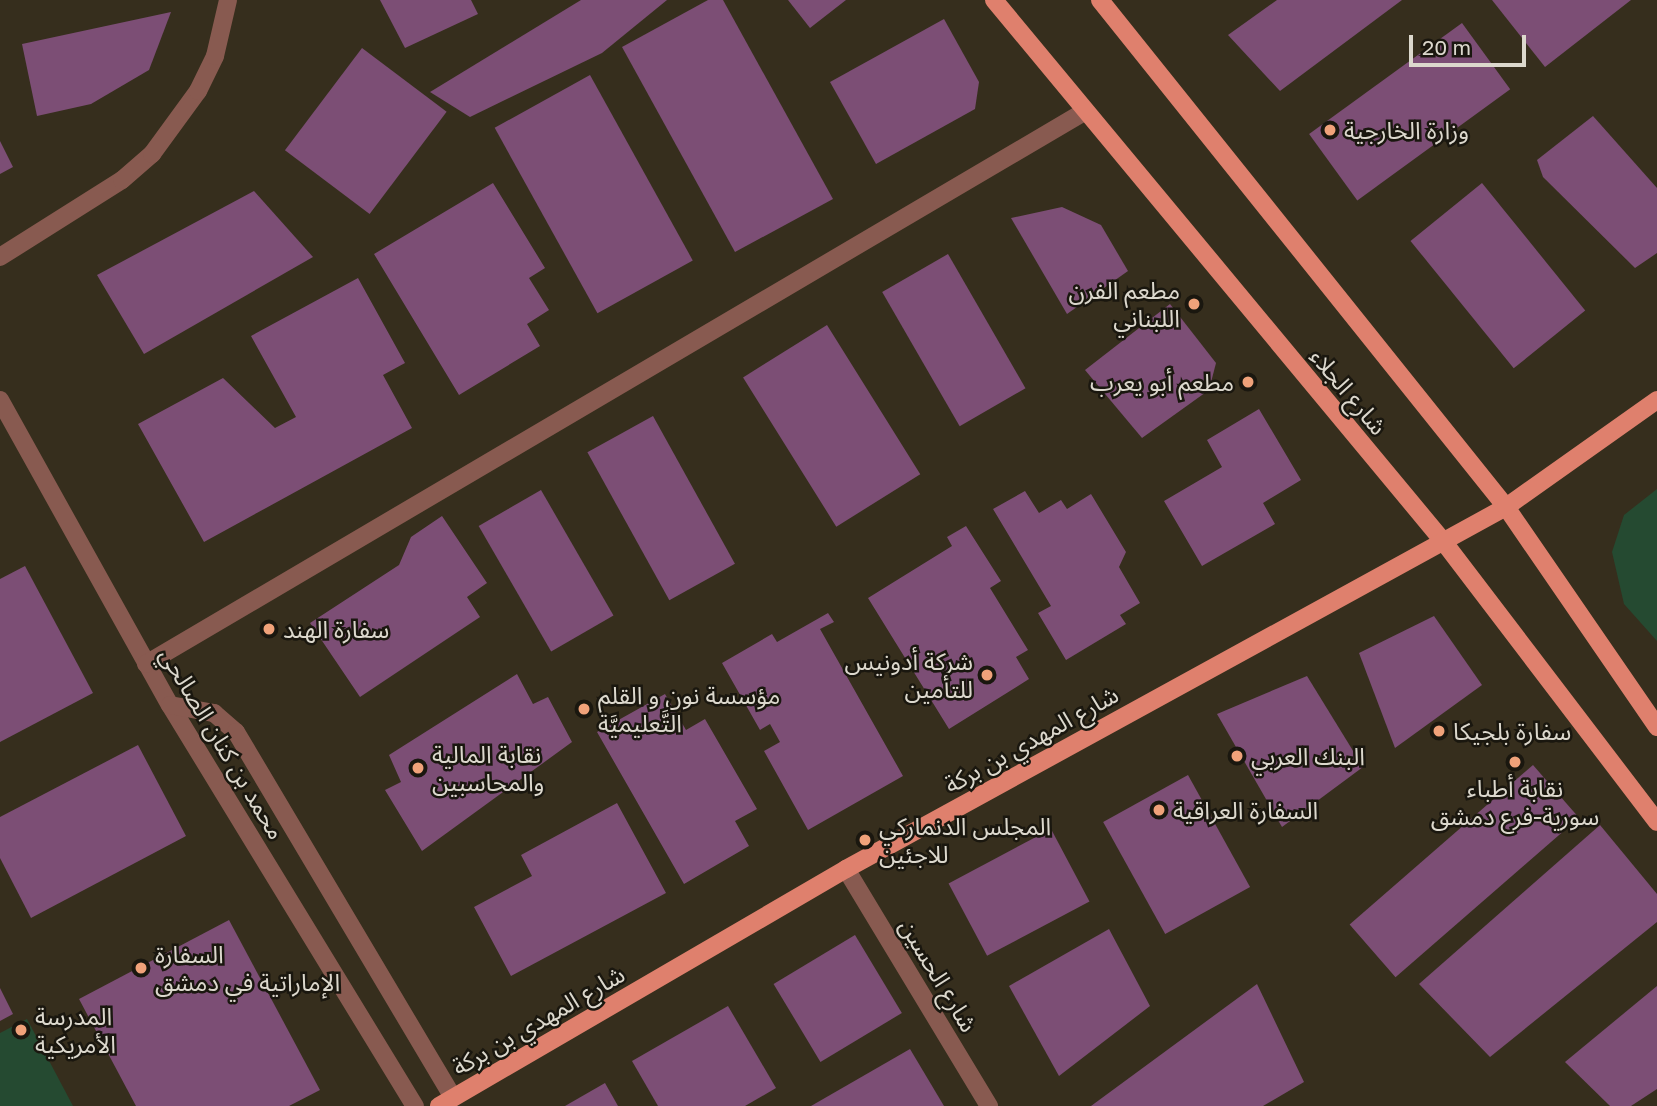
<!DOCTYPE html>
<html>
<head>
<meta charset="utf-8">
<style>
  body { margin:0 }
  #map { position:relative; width:1657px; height:1106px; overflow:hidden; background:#362e1d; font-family:"Golos Text","Noto Sans Arabic",sans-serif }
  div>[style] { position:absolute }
  .green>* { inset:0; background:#254a31 }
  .building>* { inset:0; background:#7c4e75; transform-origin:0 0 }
  .minor>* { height:18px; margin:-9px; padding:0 9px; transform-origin:9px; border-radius:9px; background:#885a50 }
  .major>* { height:18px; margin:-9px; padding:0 9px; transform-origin:9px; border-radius:9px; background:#df806d }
  .dots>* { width:19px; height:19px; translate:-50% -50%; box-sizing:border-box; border:4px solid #1a170f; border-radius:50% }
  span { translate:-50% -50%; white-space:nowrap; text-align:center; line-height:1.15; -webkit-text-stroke:5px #1a170f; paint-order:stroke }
  .poi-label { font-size:24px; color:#dcd8cd }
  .left { translate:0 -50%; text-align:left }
  .right { translate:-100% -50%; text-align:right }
  .street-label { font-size:24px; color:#dcd8cd }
  .scale { position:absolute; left:1409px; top:35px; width:117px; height:32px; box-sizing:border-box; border:4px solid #dcd8cd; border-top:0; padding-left:9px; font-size:21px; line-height:24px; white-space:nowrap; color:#dcd8cd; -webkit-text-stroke:5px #1a170f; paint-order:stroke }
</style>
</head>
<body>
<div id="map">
  <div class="green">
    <div style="clip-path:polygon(1657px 489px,1657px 641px,1624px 604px,1612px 552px,1624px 515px)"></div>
    <div style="clip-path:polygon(27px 1019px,73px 1106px,0 1106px,0 1033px)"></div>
  </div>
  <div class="building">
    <div style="clip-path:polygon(380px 0,471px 0,478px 14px,405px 48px)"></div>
    <div style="clip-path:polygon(581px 0,667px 0,602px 53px,470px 117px,430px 92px)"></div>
    <div style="clip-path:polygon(708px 0,723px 0,833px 199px,735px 252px,622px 47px)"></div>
    <div style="clip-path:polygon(788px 0,846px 0,810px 28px)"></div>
    <div style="clip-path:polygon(1277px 0,1402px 0,1280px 91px,1228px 35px)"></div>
    <div style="clip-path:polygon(1492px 0,1631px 0,1545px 67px)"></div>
    <div style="clip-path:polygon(171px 12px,149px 70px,91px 104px,37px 116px,22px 44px)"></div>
    <div style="clip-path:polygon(944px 19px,979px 82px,975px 109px,876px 164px,830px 82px)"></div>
    <div style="left:1462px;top:23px;width:82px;height:189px;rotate:54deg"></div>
    <div style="left:362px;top:48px;width:106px;height:128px;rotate:37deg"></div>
    <div style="left:590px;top:75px;width:212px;height:109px;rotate:61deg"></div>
    <div style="clip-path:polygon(1593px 116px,1657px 188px,1657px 253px,1635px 268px,1543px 177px,1537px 160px)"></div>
    <div style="clip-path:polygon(0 141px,13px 167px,0 174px)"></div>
    <div style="clip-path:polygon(493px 183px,545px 268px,529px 278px,549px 310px,527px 324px,540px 346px,459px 395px,374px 254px)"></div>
    <div style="left:1482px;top:183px;width:164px;height:92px;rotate:51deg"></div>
    <div style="clip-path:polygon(254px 191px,313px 257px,144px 354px,97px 275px)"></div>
    <div style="clip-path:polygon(1062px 207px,1101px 225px,1128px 271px,1067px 314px,1011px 218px)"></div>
    <div style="left:948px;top:254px;width:155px;height:76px;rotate:60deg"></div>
    <div style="clip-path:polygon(358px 278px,405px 363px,383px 375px,412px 428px,204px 542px,138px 424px,223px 378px,275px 428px,296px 417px,251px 336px)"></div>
    <div style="clip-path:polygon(1170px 304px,1216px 363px,1209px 390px,1142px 438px,1085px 370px)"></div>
    <div style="left:827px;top:325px;width:176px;height:99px;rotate:58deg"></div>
    <div style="clip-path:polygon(1259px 409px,1301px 480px,1263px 503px,1275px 524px,1202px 566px,1164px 501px,1222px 467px,1207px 440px)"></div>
    <div style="left:653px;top:416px;width:169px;height:75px;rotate:61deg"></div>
    <div style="left:541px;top:490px;width:145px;height:72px;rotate:60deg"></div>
    <div style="clip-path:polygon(1025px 491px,1039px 513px,1061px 500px,1067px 509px,1091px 494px,1126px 552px,1119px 567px,1140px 603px,1120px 615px,1126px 624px,1066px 660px,1038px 613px,1051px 606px,993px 509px)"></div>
    <div style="clip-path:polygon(442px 516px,487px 583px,467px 597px,480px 617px,360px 697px,310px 623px,399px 565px,411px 537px)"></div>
    <div style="clip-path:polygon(966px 526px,1001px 581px,990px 588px,1028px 650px,1016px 657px,1029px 679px,949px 729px,868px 598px,952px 546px,947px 537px)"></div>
    <div style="clip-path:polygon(25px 566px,93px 693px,0 742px,0 579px)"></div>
    <div style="clip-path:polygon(828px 613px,834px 622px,820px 629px,903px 776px,808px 830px,764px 751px,780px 742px,770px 724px,760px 730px,722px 663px,772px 634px,777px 642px)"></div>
    <div style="clip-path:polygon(1434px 616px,1482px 685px,1395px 748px,1359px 653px)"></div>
    <div style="clip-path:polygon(517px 674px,533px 704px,548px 697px,572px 742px,422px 851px,385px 790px,401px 782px,389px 755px)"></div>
    <div style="clip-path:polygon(1307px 676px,1363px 767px,1282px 827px,1217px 714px)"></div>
    <div style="clip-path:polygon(665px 694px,686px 730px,705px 719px,757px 809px,735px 821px,749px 846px,684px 884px,597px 732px)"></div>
    <div style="clip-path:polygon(138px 745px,186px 836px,31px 918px,0 858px,0 817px)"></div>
    <div style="left:1533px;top:765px;width:70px;height:243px;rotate:49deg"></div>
    <div style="left:1188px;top:775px;width:128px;height:97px;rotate:61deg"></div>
    <div style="clip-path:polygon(617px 803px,666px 893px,511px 976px,474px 907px,532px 876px,521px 855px)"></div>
    <div style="clip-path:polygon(1600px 825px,1657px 894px,1657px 922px,1490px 1057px,1419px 984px)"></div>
    <div style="left:1051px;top:829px;width:82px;height:116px;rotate:62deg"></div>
    <div style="clip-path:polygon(229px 920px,320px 1090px,289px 1106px,136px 1106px,79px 999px)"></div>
    <div style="clip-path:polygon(1109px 929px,1150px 1006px,1059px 1076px,1009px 986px)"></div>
    <div style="left:855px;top:935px;width:91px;height:95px;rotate:59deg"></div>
    <div style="clip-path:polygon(1257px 984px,1304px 1082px,1263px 1106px,1091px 1106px)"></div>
    <div style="clip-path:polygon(1657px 986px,1657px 1089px,1631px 1106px,1610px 1106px,1565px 1062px)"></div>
    <div style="clip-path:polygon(0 988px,13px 1014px,0 1021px)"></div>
    <div style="clip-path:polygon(728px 1006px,776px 1088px,745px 1106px,658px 1106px,632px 1061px)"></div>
    <div style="clip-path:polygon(910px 1049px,944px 1106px,811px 1106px)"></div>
    <div style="clip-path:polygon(605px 1083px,618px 1106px,565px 1106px)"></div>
  </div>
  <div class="minor">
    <div style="left:0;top:257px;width:144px;rotate:-32.3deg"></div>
    <div style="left:122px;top:180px;width:40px;rotate:-41deg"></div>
    <div style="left:152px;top:154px;width:78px;rotate:-53.9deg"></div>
    <div style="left:198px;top:91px;width:39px;rotate:-64deg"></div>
    <div style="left:215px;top:56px;width:57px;rotate:-76.9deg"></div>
    <div style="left:0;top:400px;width:349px;rotate:60.9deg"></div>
    <div style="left:170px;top:705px;width:470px;rotate:58.6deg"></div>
    <div style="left:146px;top:664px;width:1088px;rotate:-30.48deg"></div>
    <div style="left:170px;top:705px;width:45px;rotate:10.3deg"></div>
    <div style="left:214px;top:713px;width:29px;rotate:41deg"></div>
    <div style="left:236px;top:732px;width:425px;rotate:59.3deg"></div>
    <div style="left:846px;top:869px;width:277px;rotate:58.9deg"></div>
  </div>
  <div class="major">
    <div style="left:994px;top:0;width:703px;rotate:50.31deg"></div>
    <div style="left:1443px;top:541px;width:353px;rotate:52.7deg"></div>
    <div style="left:1100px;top:0;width:650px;rotate:51.31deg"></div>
    <div style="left:1506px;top:507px;width:267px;rotate:55.5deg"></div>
    <div style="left:439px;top:1106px;width:471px;rotate:-30.2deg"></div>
    <div style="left:846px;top:869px;width:753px;rotate:-28.74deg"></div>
    <div style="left:1506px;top:507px;width:185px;rotate:-35.3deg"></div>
  </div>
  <div class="dots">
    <div style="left:1330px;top:130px;background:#f0a27a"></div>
    <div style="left:1194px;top:304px;background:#f0a27a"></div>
    <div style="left:1248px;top:382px;background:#f0a27a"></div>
    <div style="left:269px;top:629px;background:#f0a27a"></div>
    <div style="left:987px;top:675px;background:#f0a27a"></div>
    <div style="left:584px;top:709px;background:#f0a27a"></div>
    <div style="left:1439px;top:731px;background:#f0a27a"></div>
    <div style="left:1237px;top:756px;background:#f0a27a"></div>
    <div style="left:1515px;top:762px;background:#f0a27a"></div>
    <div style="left:418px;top:768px;background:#f0a27a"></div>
    <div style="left:1159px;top:810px;background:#f0a27a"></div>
    <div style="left:865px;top:840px;background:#f0a27a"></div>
    <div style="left:141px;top:968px;background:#f0a27a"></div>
    <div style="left:21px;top:1030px;background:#f0a27a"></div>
  </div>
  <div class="poi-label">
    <span class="left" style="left:1344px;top:130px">وزارة الخارجية</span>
    <span class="right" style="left:1180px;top:304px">مطعم الفرن<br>اللبناني</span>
    <span class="right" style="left:1234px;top:382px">مطعم أبو يعرب</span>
    <span class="left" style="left:283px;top:629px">سفارة الهند</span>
    <span class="right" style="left:973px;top:675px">شركة أدونيس<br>للتأمين</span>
    <span class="left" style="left:598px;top:709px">مؤسسة نون و القلم<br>التَّعليميَّة</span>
    <span class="left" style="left:1453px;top:731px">سفارة بلجيكا</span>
    <span class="left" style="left:432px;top:768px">نقابة المالية<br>والمحاسبين</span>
    <span class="left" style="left:1251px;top:756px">البنك العربي</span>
    <span style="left:1515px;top:802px">نقابة أطباء<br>سورية-فرع دمشق</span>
    <span class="left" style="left:1173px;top:810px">السفارة العراقية</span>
    <span class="left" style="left:879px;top:840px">المجلس الدنماركي<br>للاجئين</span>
    <span class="left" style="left:155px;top:968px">السفارة<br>الإماراتية في دمشق</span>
    <span class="left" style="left:35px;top:1030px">المدرسة<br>الأمريكية</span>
  </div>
  <div class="street-label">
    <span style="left:1349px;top:391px;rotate:50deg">شارع الجلاء</span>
    <span style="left:1031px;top:739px;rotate:-29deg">شارع المهدي بن بركة</span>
    <span style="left:223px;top:743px;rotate:59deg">محمد بن كنان الصالحي</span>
    <span style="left:939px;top:975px;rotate:59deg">شارع الحسين</span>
    <span style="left:538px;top:1020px;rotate:-30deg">شارع المهدي بن بركة</span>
  </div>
  <div class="scale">20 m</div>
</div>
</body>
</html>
